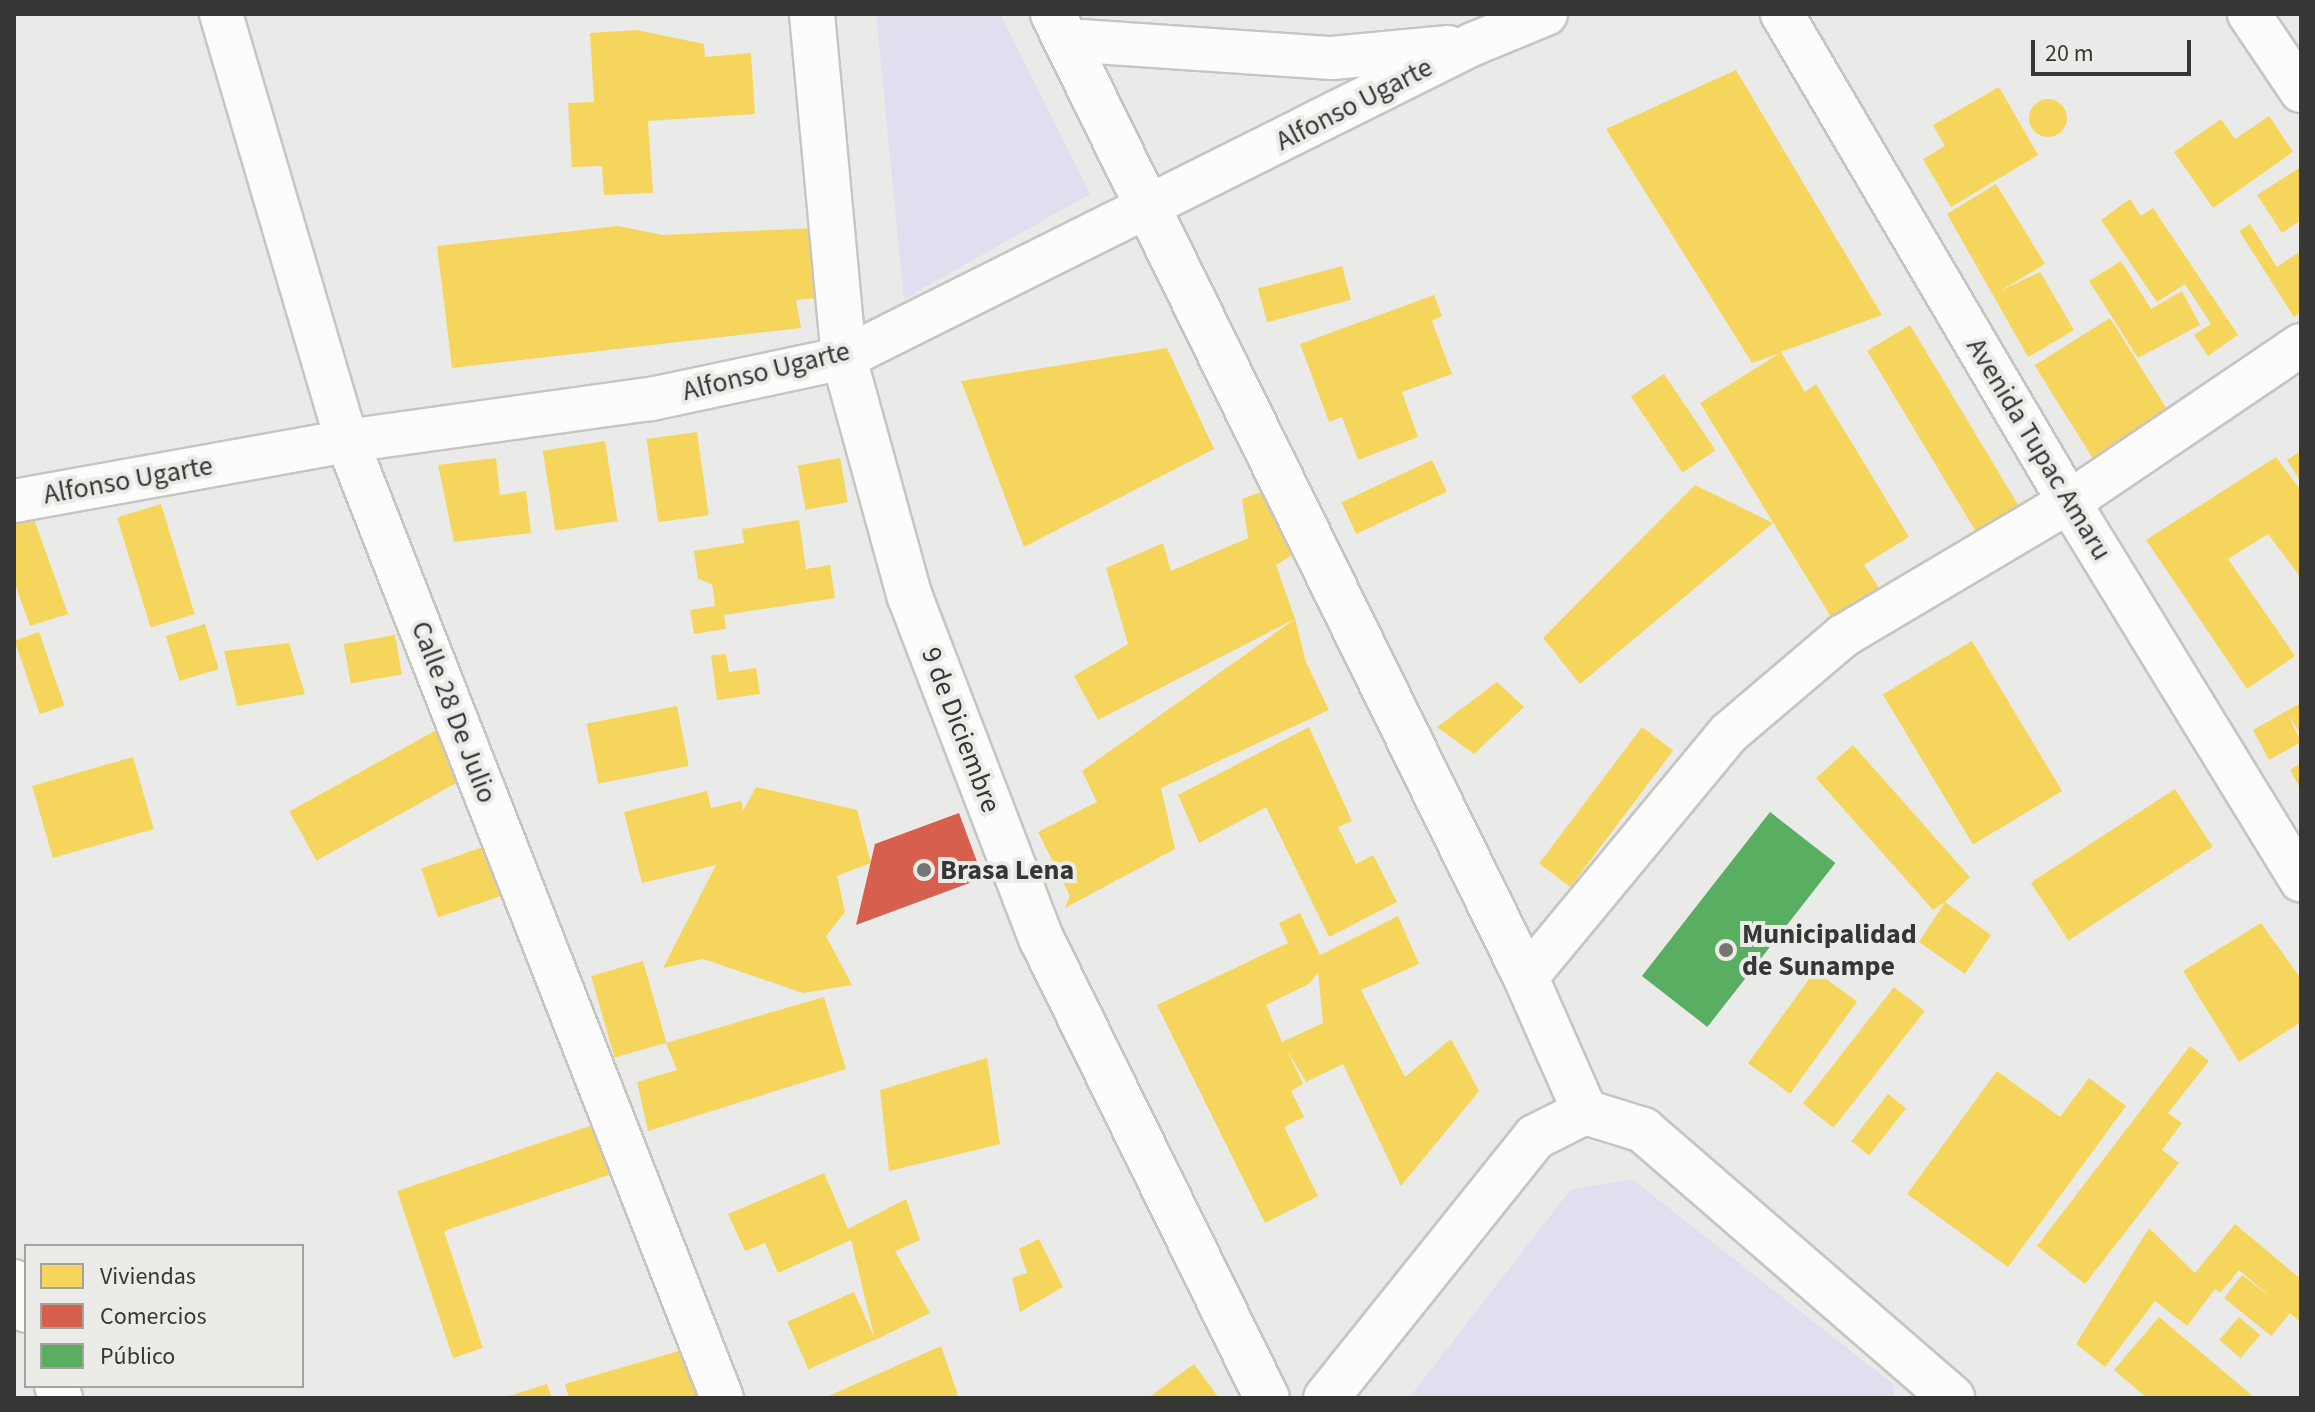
<!DOCTYPE html>
<html>
<head>
<meta charset="utf-8">
<style>
  body { margin:0 }
  #map { position:relative; width:2315px; height:1412px; overflow:hidden; background:#eaebe9; font-family:"Source Sans 3",sans-serif }
  div>[style] { position:absolute }
  .green>* { inset:0; background:#e2ddef }
  .homes>* { inset:0; background:#f6d55c; transform-origin:0 0 }
  .round { border-radius:50% }
  .shops>* { inset:0; background:#d6604d }
  .public>* { inset:0; background:#5aae61; transform-origin:0 0 }
  .roads { filter:drop-shadow(2px 0 #c5c5c4) drop-shadow(-2px 0 #c5c5c4) drop-shadow(0 2px #c5c5c4) drop-shadow(0 -2px #c5c5c4) }
  .minor>* { height:42px; margin:-21px; padding:0 21px; transform-origin:21px; border-radius:21px; background:#fcfcfc }
  .secondary>* { height:44px; margin:-22px; padding:0 22px; transform-origin:22px; border-radius:22px; background:#fcfcfc }
  .dots>* { width:22px; height:22px; translate:-50% -50%; box-sizing:border-box; border:4px solid #ebece8; border-radius:50% }
  span { translate:-50% -50%; white-space:nowrap; text-align:center; line-height:1.15; -webkit-text-stroke:8px #ebece8; paint-order:stroke }
  .street-label { font-size:28px; color:#363635 }
  .poi-label { font-size:28px; color:#363635; font-weight:700 }
  .left { translate:0 -50%; text-align:left }
  .frame { position:absolute; inset:0; border:16px solid #363635; pointer-events:none }
  .legend { position:absolute; left:24px; top:1244px; width:280px; height:144px; box-sizing:border-box; background:#ebece8; border:2px solid #a3a3a0; margin:0; padding:10px 14px; list-style:none; font-size:24px; color:#363635 }
  .legend li { display:flex; align-items:center; gap:16px; height:40px }
  .legend b { width:40px; border:2px solid #a3a3a0 }
  .scale { position:absolute; left:2031px; top:40px; width:160px; height:36px; box-sizing:border-box; border:4px solid #363635; border-top:0; padding-left:10px; font-size:24px; line-height:28px; white-space:nowrap; color:#363635; -webkit-text-stroke:6px #ebece8; paint-order:stroke }
</style>
</head>
<body>
<div id="map">
  <div class="green">
    <div style="clip-path:polygon(876px 14px,1000px 14px,1090px 194px,904px 299px)"></div>
    <div style="clip-path:polygon(1632px 1179px,1893px 1384px,1895px 1398px,1409px 1398px,1570px 1190px)"></div>
  </div>
  <div class="homes">
    <div style="clip-path:polygon(636px 30px,704px 44px,705px 57px,751px 53px,755px 114px,648px 121px,653px 193px,604px 195px,602px 166px,572px 167px,568px 103px,594px 102px,590px 33px)"></div>
    <div style="clip-path:polygon(1736px 70px,1882px 315px,1781px 352px,1805px 392px,1816px 384px,1909px 537px,1864px 565px,1885px 597px,1837px 627px,1700px 403px,1780px 353px,1752px 363px,1606px 129px)"></div>
    <div style="clip-path:polygon(1999px 87px,2038px 155px,1951px 207px,1923px 159px,1945px 146px,1933px 125px)"></div>
    <div class="round" style="left:2029px;top:99px;width:38px;height:38px"></div>
    <div style="clip-path:polygon(2269px 116px,2293px 152px,2213px 208px,2174px 152px,2221px 119px,2235px 139px)"></div>
    <div style="clip-path:polygon(2299px 168px,2301px 220px,2282px 233px,2257px 195px)"></div>
    <div style="clip-path:polygon(1996px 184px,2045px 264px,2000px 291px,2040px 272px,2074px 330px,2028px 357px,1947px 214px)"></div>
    <div style="clip-path:polygon(2130px 199px,2141px 216px,2153px 208px,2238px 335px,2208px 356px,2194px 335px,2211px 324px,2185px 284px,2157px 302px,2101px 220px)"></div>
    <div style="clip-path:polygon(2250px 224px,2277px 267px,2301px 251px,2301px 312px,2294px 317px,2239px 231px)"></div>
    <div style="clip-path:polygon(618px 226px,663px 235px,815px 228px,829px 297px,796px 300px,801px 328px,452px 368px,437px 246px)"></div>
    <div style="clip-path:polygon(2121px 261px,2151px 309px,2182px 291px,2200px 325px,2138px 358px,2089px 281px)"></div>
    <div style="left:1342px;top:266px;width:35px;height:87px;rotate:75deg"></div>
    <div style="clip-path:polygon(1434px 295px,1442px 316px,1432px 321px,1452px 374px,1402px 392px,1418px 437px,1358px 460px,1342px 417px,1329px 422px,1300px 344px)"></div>
    <div style="left:2110px;top:318px;width:128px;height:89px;rotate:58deg"></div>
    <div style="left:1910px;top:325px;width:225px;height:50px;rotate:59deg"></div>
    <div style="clip-path:polygon(1167px 348px,1214px 449px,1024px 547px,961px 381px)"></div>
    <div style="left:1664px;top:374px;width:92px;height:40px;rotate:56deg"></div>
    <div style="left:697px;top:432px;width:84px;height:51px;rotate:82deg"></div>
    <div style="left:605px;top:441px;width:81px;height:63px;rotate:81deg"></div>
    <div style="clip-path:polygon(2301px 451px,2301px 482px,2287px 460px)"></div>
    <div style="clip-path:polygon(2276px 457px,2301px 491px,2301px 578px,2268px 534px,2228px 559px,2295px 656px,2247px 689px,2146px 540px)"></div>
    <div style="clip-path:polygon(496px 458px,500px 495px,526px 491px,531px 533px,454px 542px,438px 465px)"></div>
    <div style="left:840px;top:458px;width:45px;height:43px;rotate:80deg"></div>
    <div style="left:1432px;top:460px;width:35px;height:100px;rotate:65deg"></div>
    <div style="clip-path:polygon(1695px 485px,1773px 523px,1580px 684px,1543px 638px)"></div>
    <div style="clip-path:polygon(1276px 486px,1310px 544px,1276px 565px,1295px 619px,1098px 720px,1074px 676px,1128px 644px,1106px 568px,1163px 543px,1171px 571px,1248px 538px,1242px 499px)"></div>
    <div style="left:161px;top:504px;width:115px;height:46px;rotate:73deg"></div>
    <div style="clip-path:polygon(34px 519px,68px 614px,30px 626px,14px 581px,14px 523px)"></div>
    <div style="clip-path:polygon(799px 520px,806px 569px,830px 565px,835px 598px,724px 615px,726px 629px,694px 634px,690px 610px,715px 606px,712px 584px,698px 579px,694px 551px,744px 543px,742px 529px)"></div>
    <div style="clip-path:polygon(1295px 619px,1306px 662px,1329px 710px,1161px 788px,1175px 849px,1065px 908px,1070px 896px,1038px 832px,1097px 802px,1082px 771px)"></div>
    <div style="left:205px;top:624px;width:47px;height:41px;rotate:73deg"></div>
    <div style="left:39px;top:632px;width:78px;height:26px;rotate:71deg"></div>
    <div style="left:395px;top:635px;width:40px;height:52px;rotate:80deg"></div>
    <div style="left:1972px;top:641px;width:175px;height:104px;rotate:59deg"></div>
    <div style="clip-path:polygon(289px 643px,305px 694px,237px 706px,224px 651px)"></div>
    <div style="clip-path:polygon(726px 654px,729px 672px,756px 668px,760px 694px,717px 700px,711px 655px)"></div>
    <div style="clip-path:polygon(1497px 682px,1524px 707px,1474px 754px,1437px 727px)"></div>
    <div style="clip-path:polygon(2301px 703px,2301px 734px,2289px 716px,2301px 742px,2269px 760px,2253px 730px)"></div>
    <div style="left:677px;top:706px;width:61px;height:92px;rotate:79deg"></div>
    <div style="clip-path:polygon(1309px 727px,1352px 821px,1338px 827px,1356px 864px,1373px 855px,1397px 902px,1329px 937px,1266px 807px,1199px 843px,1178px 795px)"></div>
    <div style="left:1642px;top:727px;width:39px;height:171px;rotate:37deg"></div>
    <div style="left:438px;top:729px;width:56px;height:170px;rotate:61deg"></div>
    <div style="clip-path:polygon(1853px 745px,1970px 877px,1945px 902px,1991px 935px,1965px 974px,1919px 942px,1945px 902px,1933px 910px,1816px 778px)"></div>
    <div style="left:133px;top:757px;width:75px;height:105px;rotate:74deg"></div>
    <div style="clip-path:polygon(2301px 763px,2301px 790px,2290px 770px)"></div>
    <div style="clip-path:polygon(756px 787px,857px 810px,871px 863px,837px 876px,845px 912px,826px 936px,852px 985px,803px 993px,703px 959px,663px 968px,716px 865px,642px 883px,624px 812px,707px 791px,711px 808px,741px 801px,743px 811px)"></div>
    <div style="left:2175px;top:789px;width:69px;height:172px;rotate:57deg"></div>
    <div style="left:492px;top:844px;width:52px;height:75px;rotate:71deg"></div>
    <div style="clip-path:polygon(evenodd,1300px 913px,1320px 955px,1398px 916px,1419px 964px,1361px 990px,1405px 1077px,1451px 1039px,1479px 1091px,1401px 1186px,1343px 1064px,1306px 1082px,1287px 1050px,1303px 1084px,1291px 1091px,1304px 1117px,1284px 1127px,1318px 1196px,1265px 1223px,1157px 1005px,1288px 943px,1279px 923px,1300px 913px,1318px 972px,1323px 1023px,1282px 1042px,1266px 1005px,1309px 984px,1318px 972px)"></div>
    <div style="clip-path:polygon(2261px 923px,2301px 979px,2301px 1022px,2239px 1062px,2183px 971px)"></div>
    <div style="left:643px;top:961px;width:85px;height:54px;rotate:74deg"></div>
    <div style="left:1815px;top:971px;width:52px;height:114px;rotate:36deg"></div>
    <div style="left:1894px;top:987px;width:39px;height:148px;rotate:38deg"></div>
    <div style="clip-path:polygon(824px 997px,846px 1069px,648px 1131px,637px 1082px,677px 1070px,666px 1043px)"></div>
    <div style="clip-path:polygon(2190px 1046px,2209px 1061px,2168px 1113px,2182px 1123px,2162px 1150px,2179px 1163px,2085px 1284px,2037px 1246px)"></div>
    <div style="clip-path:polygon(987px 1058px,1000px 1144px,889px 1171px,880px 1090px)"></div>
    <div style="clip-path:polygon(1997px 1071px,2060px 1117px,2089px 1078px,2126px 1106px,2008px 1267px,1907px 1194px)"></div>
    <div style="left:1888px;top:1094px;width:23px;height:60px;rotate:38deg"></div>
    <div style="clip-path:polygon(593px 1125px,609px 1175px,444px 1231px,483px 1348px,453px 1358px,397px 1191px)"></div>
    <div style="clip-path:polygon(824px 1173px,848px 1229px,906px 1199px,920px 1240px,895px 1251px,930px 1313px,875px 1340px,851px 1240px,778px 1273px,765px 1243px,745px 1251px,728px 1214px)"></div>
    <div style="clip-path:polygon(2235px 1224px,2301px 1279px,2299px 1321px,2290px 1313px,2271px 1336px,2224px 1298px,2242px 1275px,2273px 1299px,2239px 1270px,2220px 1293px,2215px 1289px,2187px 1326px,2155px 1301px,2105px 1367px,2076px 1344px,2149px 1228px,2195px 1273px)"></div>
    <div style="clip-path:polygon(1039px 1239px,1063px 1287px,1020px 1312px,1012px 1278px,1027px 1273px,1019px 1249px)"></div>
    <div style="left:854px;top:1292px;width:52px;height:73px;rotate:66deg"></div>
    <div style="clip-path:polygon(2159px 1317px,2255px 1398px,2147px 1398px,2114px 1370px)"></div>
    <div style="left:2239px;top:1317px;width:28px;height:30px;rotate:41deg"></div>
    <div style="clip-path:polygon(941px 1346px,959px 1398px,824px 1398px)"></div>
    <div style="clip-path:polygon(689px 1348px,704px 1398px,569px 1398px,565px 1384px)"></div>
    <div style="clip-path:polygon(1194px 1364px,1219px 1398px,1148px 1398px)"></div>
    <div style="clip-path:polygon(547px 1384px,552px 1398px,506px 1398px,506px 1397px)"></div>
  </div>
  <div class="shops">
    <div style="clip-path:polygon(959px 813px,983px 878px,856px 925px,875px 844px)"></div>
  </div>
  <div class="public">
    <div style="left:1770px;top:812px;width:83px;height:208px;rotate:38deg"></div>
  </div>
  <div class="roads">
    <div class="minor">
      <div style="left:221px;top:14px;width:445px;rotate:73.6deg"></div>
      <div style="left:347px;top:441px;width:1028px;rotate:68.6deg"></div>
      <div style="left:1782px;top:14px;width:566px;rotate:59.54deg"></div>
      <div style="left:2069px;top:502px;width:444px;rotate:58.5deg"></div>
      <div style="left:2249px;top:14px;width:93px;rotate:56deg"></div>
      <div style="left:1066px;top:40px;width:267px;rotate:3.9deg"></div>
      <div style="left:1332px;top:58px;width:117px;rotate:-5.4deg"></div>
      <div style="left:14px;top:501px;width:338px;rotate:-10.2deg"></div>
      <div style="left:347px;top:441px;width:307px;rotate:-7.9deg"></div>
      <div style="left:651px;top:399px;width:197px;rotate:-12deg"></div>
      <div style="left:844px;top:358px;width:703px;rotate:-26.53deg"></div>
      <div style="left:1473px;top:44px;width:79px;rotate:-22.3deg"></div>
      <div style="left:1526px;top:978px;width:318px;rotate:-50.4deg"></div>
      <div style="left:1729px;top:733px;width:150px;rotate:-40.4deg"></div>
      <div style="left:1843px;top:636px;width:263px;rotate:-30.7deg"></div>
      <div style="left:2069px;top:502px;width:280px;rotate:-34.1deg"></div>
      <div style="left:14px;top:1281px;width:32px;rotate:68deg"></div>
      <div style="left:56px;top:1386px;width:13px;rotate:67deg"></div>
    </div>
    <div class="secondary">
      <div style="left:812px;top:14px;width:345px;rotate:84.7deg"></div>
      <div style="left:844px;top:358px;width:248px;rotate:74.6deg"></div>
      <div style="left:910px;top:597px;width:368px;rotate:69deg"></div>
      <div style="left:1042px;top:940px;width:510px;rotate:63.84deg"></div>
      <div style="left:1053px;top:14px;width:1074px;rotate:63.86deg"></div>
      <div style="left:1526px;top:978px;width:146px;rotate:66.2deg"></div>
      <div style="left:1326px;top:1398px;width:334px;rotate:-51.3deg"></div>
      <div style="left:1535px;top:1137px;width:56px;rotate:-26.6deg"></div>
      <div style="left:1585px;top:1112px;width:61px;rotate:17.2deg"></div>
      <div style="left:1643px;top:1130px;width:409px;rotate:40.9deg"></div>
    </div>
  </div>
  <div class="dots">
    <div style="left:924px;top:870px;background:#757574"></div>
    <div style="left:1726px;top:950px;background:#757574"></div>
  </div>
  <div class="street-label">
    <span style="left:1354px;top:104px;rotate:-27deg">Alfonso Ugarte</span>
    <span style="left:766px;top:371px;rotate:-14deg">Alfonso Ugarte</span>
    <span style="left:2039px;top:449px;rotate:59deg">Avenida Tupac Amaru</span>
    <span style="left:128px;top:480px;rotate:-10deg">Alfonso Ugarte</span>
    <span style="left:454px;top:712px;rotate:69deg">Calle 28 De Julio</span>
    <span style="left:961px;top:730px;rotate:69deg">9 de Diciembre</span>
  </div>
  <div class="poi-label">
    <span class="left" style="left:940px;top:870px">Brasa Lena</span>
    <span class="left" style="left:1742px;top:950px">Municipalidad<br>de Sunampe</span>
  </div>
  <div class="frame"></div>
  <ul class="legend">
  <li><b style="height:22px;background:#f6d55c"></b>Viviendas</li>
  <li><b style="height:22px;background:#d6604d"></b>Comercios</li>
  <li><b style="height:22px;background:#5aae61"></b>Público</li>
  </ul>
  <div class="scale">20 m</div>
</div>
</body>
</html>
